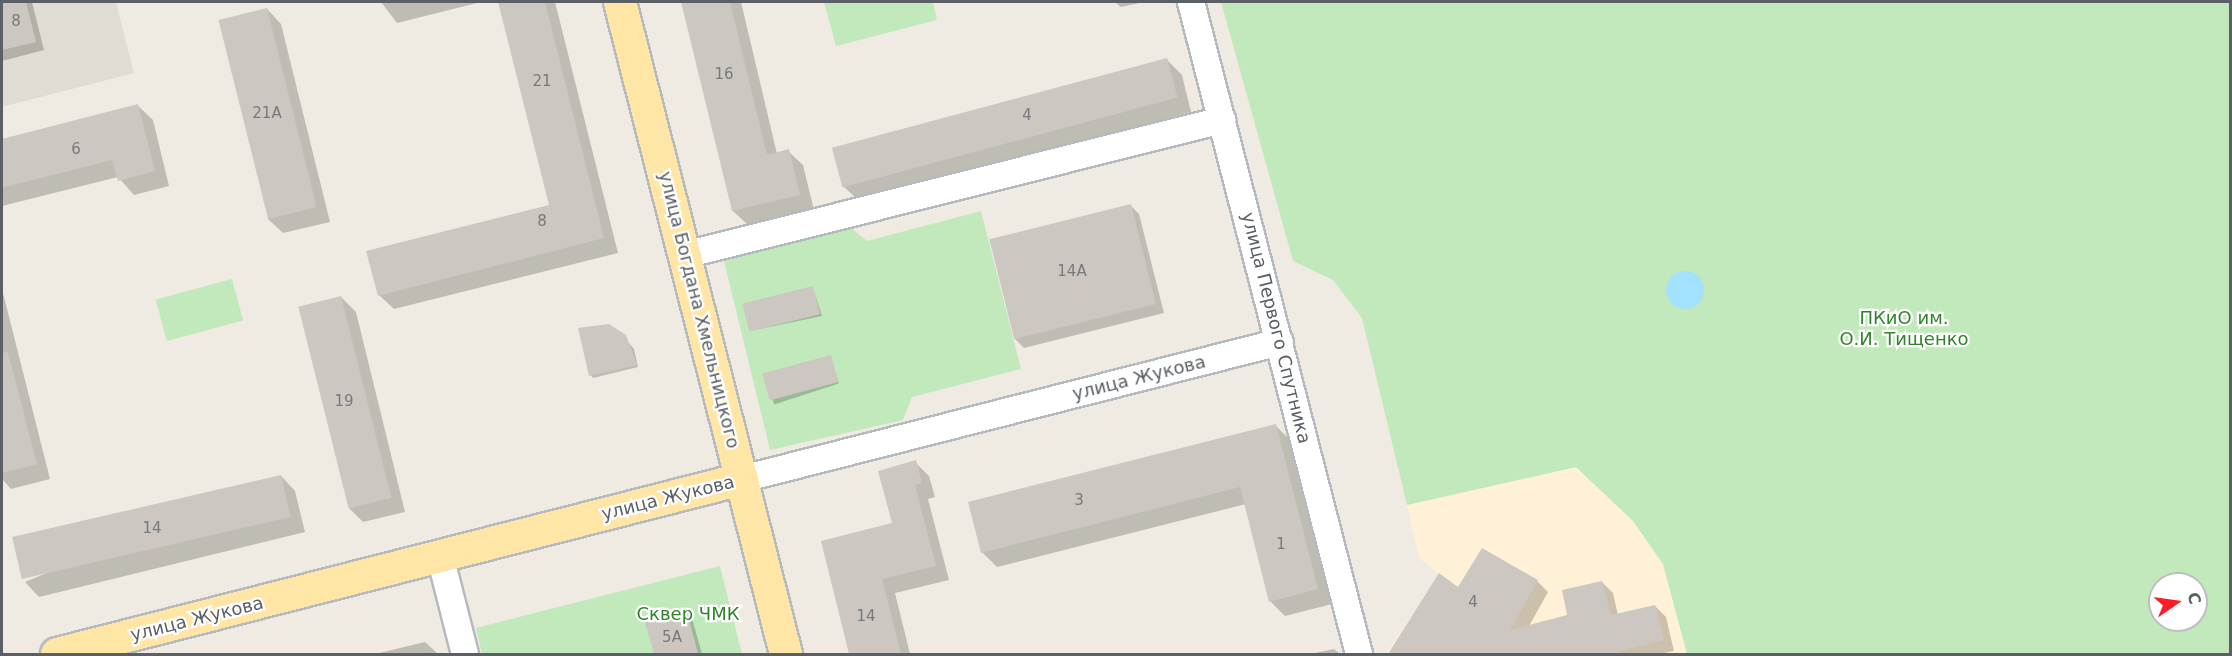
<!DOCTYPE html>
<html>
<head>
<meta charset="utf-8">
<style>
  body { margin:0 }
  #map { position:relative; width:2232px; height:656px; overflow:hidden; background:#efebe2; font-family:"DejaVu Sans",sans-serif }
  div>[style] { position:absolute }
  .commercial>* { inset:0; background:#fff1d7 }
  .education>* { inset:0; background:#e1dcd3 }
  .green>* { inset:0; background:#c1e9bc; transform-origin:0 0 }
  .water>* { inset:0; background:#a2e2ff }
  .round { border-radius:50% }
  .shadow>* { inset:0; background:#0003; transform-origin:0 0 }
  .building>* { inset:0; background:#ccc7c1; transform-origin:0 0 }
  .roads { filter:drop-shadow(2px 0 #b5babe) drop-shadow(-2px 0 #b5babe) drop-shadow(0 2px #b5babe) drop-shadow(0 -2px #b5babe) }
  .minor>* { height:26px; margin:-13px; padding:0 13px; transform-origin:13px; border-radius:13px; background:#fff }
  .major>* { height:32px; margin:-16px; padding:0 16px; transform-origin:16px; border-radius:16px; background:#ffe6a7 }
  span { translate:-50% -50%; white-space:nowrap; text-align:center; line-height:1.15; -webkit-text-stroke:4.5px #fff; paint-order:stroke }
  .number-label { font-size:15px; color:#767a7c }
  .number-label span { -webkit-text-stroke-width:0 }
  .street-label { font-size:18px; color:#5a6065 }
  .park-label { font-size:18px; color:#32822c }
  .frame { position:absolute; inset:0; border:3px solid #5a6065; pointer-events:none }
  .north { position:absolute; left:2148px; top:572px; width:60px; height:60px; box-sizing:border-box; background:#fff; border:2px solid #bdbfc1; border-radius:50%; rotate:77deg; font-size:16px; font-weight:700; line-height:24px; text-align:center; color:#5a6065 }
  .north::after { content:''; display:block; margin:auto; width:21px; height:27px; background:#fa1d27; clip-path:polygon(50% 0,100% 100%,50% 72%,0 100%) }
</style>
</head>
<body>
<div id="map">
  <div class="commercial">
    <div style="clip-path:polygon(1576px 467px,1633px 521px,1663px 564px,1687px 654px,1386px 654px,1439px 574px,1419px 558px,1407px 505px)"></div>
  </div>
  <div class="education">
    <div style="clip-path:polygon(2px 2px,116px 2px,134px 73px,2px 107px)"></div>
  </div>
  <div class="green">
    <div style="clip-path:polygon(824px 2px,933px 2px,937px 20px,836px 46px)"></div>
    <div style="clip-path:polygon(evenodd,1221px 2px,2230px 2px,2230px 654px,1687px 654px,1663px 564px,1633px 521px,1576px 467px,1407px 505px,1362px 318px,1333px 280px,1293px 261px,1221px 2px,2160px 584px,2196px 584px,2196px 620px,2160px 620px,2160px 584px)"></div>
    <div style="clip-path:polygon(981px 211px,1021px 369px,912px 397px,903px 420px,770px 450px,724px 261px,850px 227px,867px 241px)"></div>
    <div style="left:232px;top:279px;width:43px;height:79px;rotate:75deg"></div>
    <div style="clip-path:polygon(720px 566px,742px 654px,482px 654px,476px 628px)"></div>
  </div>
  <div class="water">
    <div class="round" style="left:1666px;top:271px;width:38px;height:38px"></div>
  </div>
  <div class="shadow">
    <div style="clip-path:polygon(2px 2px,32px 2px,44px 50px,2px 61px)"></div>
    <div style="clip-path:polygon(381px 2px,481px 2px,397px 23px)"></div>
    <div style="clip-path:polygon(500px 2px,555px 2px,618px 253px,394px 309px,379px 295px,551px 206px)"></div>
    <div style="clip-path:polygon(683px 2px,741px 2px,777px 154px,788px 151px,803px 165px,814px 210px,748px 225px,733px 211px)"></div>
    <div style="clip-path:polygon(1115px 2px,1144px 2px,1121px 7px)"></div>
    <div style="clip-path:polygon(267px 9px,281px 24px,330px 222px,283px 233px,268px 219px)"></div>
    <div style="clip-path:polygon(1167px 60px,1182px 75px,1191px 112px,857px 199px,842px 185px)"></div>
    <div style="clip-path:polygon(138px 106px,153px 120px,169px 186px,134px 195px,118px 177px,2px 206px,2px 140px)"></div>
    <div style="clip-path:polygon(1131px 206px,1139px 214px,1164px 313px,1024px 348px,1015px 339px)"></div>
    <div style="clip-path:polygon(813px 288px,822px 316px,750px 331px)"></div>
    <div style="clip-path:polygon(2px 289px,50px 479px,11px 489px,2px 479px)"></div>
    <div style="clip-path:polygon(341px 297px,356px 312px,405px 512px,363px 522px,349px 508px)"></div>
    <div style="clip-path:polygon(620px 332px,634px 349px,638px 367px,593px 378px,591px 375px)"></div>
    <div style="left:830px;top:356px;width:29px;height:68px;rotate:72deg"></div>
    <div style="clip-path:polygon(1275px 425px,1290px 440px,1332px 604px,1285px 616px,1270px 601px,1246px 504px,997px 567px,982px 552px)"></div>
    <div style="clip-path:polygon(915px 462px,929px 476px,935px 497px,928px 499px,949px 580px,895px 593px,910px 654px,851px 654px,823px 542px,894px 525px)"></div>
    <div style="clip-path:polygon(281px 476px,295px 491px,305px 532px,39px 597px,25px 582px)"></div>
    <div style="clip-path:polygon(1439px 576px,1458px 589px,1537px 581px,1548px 592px,1529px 626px,1569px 616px,1602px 582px,1613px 593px,1618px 615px,1655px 606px,1666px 617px,1674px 651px,1659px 654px,1389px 654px)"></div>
    <div style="clip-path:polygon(687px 613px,692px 618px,702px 654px,655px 654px,647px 623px)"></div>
    <div style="clip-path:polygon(425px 642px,438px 654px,375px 654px)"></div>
    <div style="clip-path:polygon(1334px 649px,1340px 654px,1310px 654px)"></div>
  </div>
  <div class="building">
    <div style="clip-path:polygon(2px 2px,26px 2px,36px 42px,2px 50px)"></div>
    <div style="clip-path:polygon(498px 2px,545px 2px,604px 238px,378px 296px,366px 251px,549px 205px)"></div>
    <div style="clip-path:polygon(681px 2px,730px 2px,767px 155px,789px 149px,800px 195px,732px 211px)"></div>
    <div style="left:267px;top:8px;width:205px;height:50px;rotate:76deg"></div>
    <div style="left:1167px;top:58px;width:41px;height:347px;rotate:75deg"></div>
    <div style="clip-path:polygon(138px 104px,155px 171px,118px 181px,112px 160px,2px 188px,2px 139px)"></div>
    <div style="left:1131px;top:204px;width:103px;height:146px;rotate:76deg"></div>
    <div style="left:813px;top:286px;width:29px;height:73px;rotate:76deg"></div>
    <div style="left:341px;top:296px;width:208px;height:44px;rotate:76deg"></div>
    <div style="clip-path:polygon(609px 324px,626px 335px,637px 365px,589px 376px,578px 328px)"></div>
    <div style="clip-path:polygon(8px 352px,37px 464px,2px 473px,2px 353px)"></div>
    <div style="left:831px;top:355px;width:28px;height:71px;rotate:75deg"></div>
    <div style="clip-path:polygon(1276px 424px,1318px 589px,1269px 602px,1240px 487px,981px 553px,968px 502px)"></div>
    <div style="clip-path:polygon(916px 460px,922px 483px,915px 485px,936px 566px,882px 579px,901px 654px,849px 654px,821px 541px,892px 523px,878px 471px)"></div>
    <div style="left:281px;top:475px;width:43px;height:276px;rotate:77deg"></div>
    <div style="clip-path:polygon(1482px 548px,1538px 580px,1510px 630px,1567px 615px,1562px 590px,1602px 581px,1611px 615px,1655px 605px,1664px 640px,1620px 651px,1621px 654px,1388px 654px,1439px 573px,1458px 587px)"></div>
    <div style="clip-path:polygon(687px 611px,698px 654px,654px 654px,645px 622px)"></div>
  </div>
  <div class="roads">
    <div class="minor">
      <div style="left:1191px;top:2px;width:673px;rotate:75.55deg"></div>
      <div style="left:685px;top:255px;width:554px;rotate:-14.11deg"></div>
      <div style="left:742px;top:479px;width:555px;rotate:-14.29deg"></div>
      <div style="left:440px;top:556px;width:101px;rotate:75.7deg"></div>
    </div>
    <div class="major">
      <div style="left:620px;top:2px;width:673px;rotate:75.72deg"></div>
      <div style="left:57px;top:654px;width:707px;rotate:-14.33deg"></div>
    </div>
  </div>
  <div class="number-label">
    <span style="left:16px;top:22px">8</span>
    <span style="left:724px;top:75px">16</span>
    <span style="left:542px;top:82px">21</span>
    <span style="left:267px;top:114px">21А</span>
    <span style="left:1027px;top:116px">4</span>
    <span style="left:76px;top:150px">6</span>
    <span style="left:542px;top:222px">8</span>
    <span style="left:1072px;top:272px">14А</span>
    <span style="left:344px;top:402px">19</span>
    <span style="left:1079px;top:501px">3</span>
    <span style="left:152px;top:529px">14</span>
    <span style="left:1281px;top:545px">1</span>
    <span style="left:1473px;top:603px">4</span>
    <span style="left:866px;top:617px">14</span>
    <span style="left:672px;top:638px">5А</span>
  </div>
  <div class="street-label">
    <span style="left:699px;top:310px;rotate:76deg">улица Богдана Хмельницкого</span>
    <span style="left:1276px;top:328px;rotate:76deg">улица Первого Спутника</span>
    <span style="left:1139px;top:378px;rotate:-14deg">улица Жукова</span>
    <span style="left:668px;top:498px;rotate:-14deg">улица Жукова</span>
    <span style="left:197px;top:619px;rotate:-14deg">улица Жукова</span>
  </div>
  <div class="park-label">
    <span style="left:1904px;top:329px">ПКиО им.<br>О.И. Тищенко</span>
    <span style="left:688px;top:614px">Сквер ЧМК</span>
  </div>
  <div class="frame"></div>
  <div class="north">С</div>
</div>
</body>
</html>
